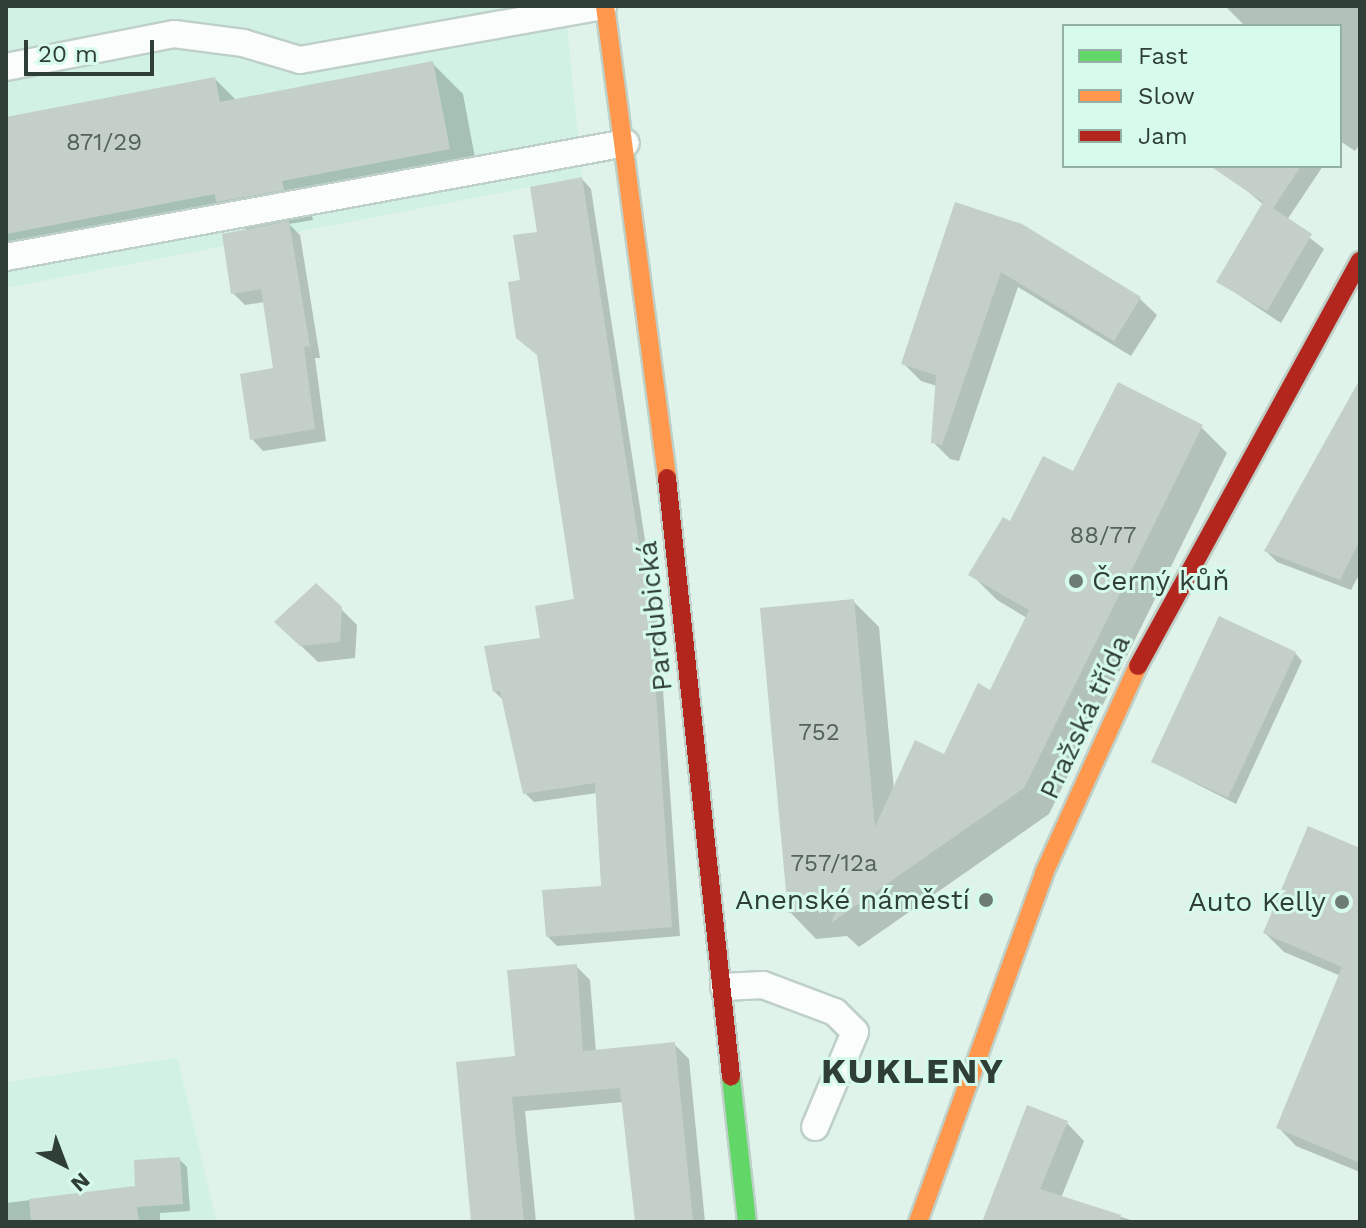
<!DOCTYPE html>
<html>
<head>
<meta charset="utf-8">
<style>
  body { margin:0 }
  #map { position:relative; width:1366px; height:1228px; overflow:hidden; background:#dff3ea; font-family:"Work Sans",sans-serif }
  div>[style] { position:absolute }
  .built>* { inset:0; background:#d0f1e3 }
  .shadow>* { inset:0; background:#0003 }
  .building>* { inset:0; background:#c4d0c7; transform-origin:0 0 }
  .roads { filter:drop-shadow(2px 0 #bfd0c8) drop-shadow(-2px 0 #bfd0c8) drop-shadow(0 2px #bfd0c8) drop-shadow(0 -2px #bfd0c8) }
  .lane>* { height:26px; margin:-13px; padding:0 13px; transform-origin:13px; border-radius:13px; background:#fafdfc }
  .fast>* { height:18px; margin:-9px; padding:0 9px; transform-origin:9px; border-radius:9px; background:#63d668 }
  .slow>* { height:18px; margin:-9px; padding:0 9px; transform-origin:9px; border-radius:9px; background:#ff974d }
  .jam>* { height:18px; margin:-9px; padding:0 9px; transform-origin:9px; border-radius:9px; background:#b3261e }
  .dots>* { width:22px; height:22px; translate:-50% -50%; box-sizing:border-box; border:4px solid #d7fbeb; border-radius:50% }
  span { translate:-50% -50%; white-space:nowrap; text-align:center; line-height:1.15; -webkit-text-stroke:6px #d7fbeb; paint-order:stroke }
  .number-label { font-size:24px; color:#55625c }
  .number-label span { -webkit-text-stroke-width:0 }
  .poi-label { font-size:28px; color:#303e38 }
  .left { translate:0 -50%; text-align:left }
  .right { translate:-100% -50%; text-align:right }
  .street-label { font-size:28px; color:#303e38 }
  .district-label { font-size:36px; color:#303e38; font-weight:700; letter-spacing:2px }
  .frame { position:absolute; inset:0; border:8px solid #303e38; pointer-events:none }
  .legend { position:absolute; left:1062px; top:24px; width:280px; height:144px; box-sizing:border-box; background:#d7fbeb; border:2px solid #94afa3; margin:0; padding:10px 14px; list-style:none; font-size:24px; color:#303e38 }
  .legend li { display:flex; align-items:center; gap:16px; height:40px }
  .legend b { width:40px; border:2px solid #94afa3 }
  .north { position:absolute; left:24px; top:1124px; width:80px; height:80px; -webkit-text-stroke:6px #d7fbeb; paint-order:stroke; rotate:138deg; font-size:22px; font-weight:700; line-height:32px; text-align:center; color:#303e38 }
  .north::after { content:''; display:block; margin:auto; width:28px; height:36px; background:#303e38; clip-path:polygon(50% 0,100% 100%,50% 72%,0 100%) }
  .scale { position:absolute; left:24px; top:40px; width:130px; height:36px; box-sizing:border-box; border:4px solid #303e38; border-top:0; padding-left:10px; font-size:24px; line-height:28px; white-space:nowrap; color:#303e38; -webkit-text-stroke:6px #d7fbeb; paint-order:stroke }
</style>
</head>
<body>
<div id="map">
  <div class="built">
    <div style="clip-path:polygon(6px 6px,565px 6px,582px 177px,6px 288px)"></div>
    <div style="clip-path:polygon(177px 1058px,217px 1222px,6px 1222px,6px 1082px)"></div>
  </div>
  <div class="shadow">
    <div style="clip-path:polygon(1225px 6px,1360px 6px,1360px 144px,1355px 151px,1340px 141px,1340px 26px,1245px 26px)"></div>
    <div style="clip-path:polygon(433px 64px,463px 94px,479px 179px,311px 211px,313px 220px,289px 224px,300px 235px,320px 358px,315px 358px,326px 441px,263px 451px,252px 439px,276px 370px,265px 302px,245px 305px,233px 293px,248px 231px,242px 225px,6px 270px,6px 119px,215px 79px,237px 101px)"></div>
    <div style="clip-path:polygon(1245px 166px,1323px 166px,1287px 220px,1324px 249px,1281px 323px,1219px 282px,1264px 205px,1235px 181px)"></div>
    <div style="clip-path:polygon(582px 179px,591px 189px,659px 631px,680px 936px,557px 946px,548px 937px,603px 888px,597px 793px,534px 802px,525px 793px,504px 701px,494px 691px,576px 601px,539px 356px,522px 282px,539px 233px)"></div>
    <div style="clip-path:polygon(1021px 226px,1140px 299px,1157px 315px,1131px 356px,1018px 287px,959px 461px,950px 459px,933px 442px,937px 386px,921px 381px,904px 364px)"></div>
    <div style="clip-path:polygon(1360px 382px,1360px 573px,1351px 590px,1277px 562px,1266px 551px)"></div>
    <div style="clip-path:polygon(1201px 427px,1227px 453px,1049px 814px,859px 947px,847px 936px,816px 939px,790px 912px,853px 601px,879px 627px,894px 790px,945px 757px,991px 692px,1027px 618px,997px 600px,971px 574px,1011px 524px,1073px 474px)"></div>
    <div style="clip-path:polygon(340px 608px,357px 625px,355px 658px,318px 662px,293px 638px)"></div>
    <div style="clip-path:polygon(1295px 653px,1302px 661px,1236px 804px,1153px 762px)"></div>
    <div style="clip-path:polygon(1360px 850px,1360px 1172px,1296px 1146px,1278px 1127px,1341px 976px,1284px 952px,1265px 933px)"></div>
    <div style="clip-path:polygon(576px 966px,590px 980px,596px 1052px,674px 1044px,689px 1059px,705px 1222px,637px 1222px,624px 1102px,525px 1111px,536px 1222px,473px 1222px,517px 1058px)"></div>
    <div style="clip-path:polygon(1067px 1123px,1084px 1141px,1061px 1198px,1137px 1222px,985px 1222px)"></div>
    <div style="clip-path:polygon(179px 1159px,187px 1167px,190px 1211px,160px 1213px,160px 1222px,6px 1222px,6px 1203px,137px 1187px)"></div>
  </div>
  <div class="building">
    <div style="clip-path:polygon(433px 61px,450px 149px,282px 181px,284px 190px,216px 202px,215px 194px,6px 234px,6px 117px,215px 77px,220px 102px)"></div>
    <div style="clip-path:polygon(1210px 166px,1301px 166px,1273px 208px,1312px 234px,1267px 311px,1216px 282px,1263px 202px)"></div>
    <div style="clip-path:polygon(582px 177px,651px 620px,672px 927px,546px 937px,542px 890px,601px 886px,595px 783px,523px 794px,500px 691px,493px 692px,484px 646px,540px 638px,535px 606px,574px 599px,537px 355px,516px 338px,508px 282px,520px 280px,513px 235px,537px 232px,530px 187px)"></div>
    <div style="clip-path:polygon(955px 202px,1022px 224px,1141px 297px,1114px 341px,1001px 272px,942px 445px,931px 443px,936px 375px,901px 364px)"></div>
    <div style="clip-path:polygon(289px 221px,310px 346px,304px 347px,315px 429px,250px 440px,240px 374px,273px 368px,261px 289px,231px 294px,222px 234px)"></div>
    <div style="clip-path:polygon(1360px 379px,1360px 540px,1340px 580px,1264px 551px)"></div>
    <div style="clip-path:polygon(1118px 382px,1203px 425px,1024px 788px,831px 923px,837px 909px,788px 913px,760px 608px,854px 599px,875px 827px,915px 740px,944px 754px,978px 683px,990px 690px,1029px 610px,968px 575px,1003px 517px,1010px 521px,1043px 456px,1073px 471px)"></div>
    <div style="clip-path:polygon(316px 583px,342px 607px,340px 642px,300px 646px,274px 622px)"></div>
    <div style="left:1219px;top:616px;width:85px;height:161px;rotate:25deg"></div>
    <div style="clip-path:polygon(1308px 826px,1360px 848px,1360px 1163px,1276px 1128px,1342px 967px,1263px 933px)"></div>
    <div style="clip-path:polygon(577px 964px,583px 1051px,675px 1042px,693px 1222px,635px 1222px,620px 1088px,512px 1097px,524px 1222px,471px 1222px,456px 1062px,515px 1056px,507px 970px)"></div>
    <div style="clip-path:polygon(1027px 1105px,1068px 1121px,1040px 1189px,1121px 1215px,1120px 1222px,982px 1222px)"></div>
    <div style="clip-path:polygon(180px 1157px,183px 1204px,137px 1207px,139px 1222px,31px 1222px,29px 1199px,135px 1186px,134px 1160px)"></div>
  </div>
  <div class="roads">
    <div class="lane">
      <div style="left:6px;top:67px;width:171px;rotate:-11.1deg"></div>
      <div style="left:174px;top:34px;width:70px;rotate:7.4deg"></div>
      <div style="left:243px;top:43px;width:59px;rotate:16.6deg"></div>
      <div style="left:300px;top:60px;width:308px;rotate:-10.1deg"></div>
      <div style="left:6px;top:257px;width:630px;rotate:-10.42deg"></div>
      <div style="left:724px;top:987px;width:39px;rotate:-3deg"></div>
      <div style="left:763px;top:985px;width:77px;rotate:20.6deg"></div>
      <div style="left:835px;top:1012px;width:28px;rotate:45deg"></div>
      <div style="left:855px;top:1032px;width:103px;rotate:112.8deg"></div>
    </div>
    <div class="fast">
      <div style="left:731px;top:1077px;width:146px;rotate:83.7deg"></div>
    </div>
    <div class="slow">
      <div style="left:605px;top:6px;width:476px;rotate:82.5deg"></div>
      <div style="left:918px;top:1222px;width:371px;rotate:-70.1deg"></div>
      <div style="left:1044px;top:873px;width:227px;rotate:-65.6deg"></div>
    </div>
    <div class="jam">
      <div style="left:667px;top:478px;width:602px;rotate:83.9deg"></div>
      <div style="left:1138px;top:666px;width:462px;rotate:-61.3deg"></div>
    </div>
  </div>
  <div class="dots">
    <div style="left:1076px;top:581px;background:#6d7d76"></div>
    <div style="left:986px;top:900px;background:#6d7d76"></div>
    <div style="left:1342px;top:902px;background:#6d7d76"></div>
  </div>
  <div class="number-label">
    <span style="left:104px;top:143px">871/29</span>
    <span style="left:1103px;top:536px">88/77</span>
    <span style="left:819px;top:733px">752</span>
    <span style="left:834px;top:864px">757/12a</span>
  </div>
  <div class="poi-label">
    <span class="left" style="left:1092px;top:581px">Černý kůň</span>
    <span class="right" style="left:970px;top:900px">Anenské náměstí</span>
    <span class="right" style="left:1326px;top:902px">Auto Kelly</span>
  </div>
  <div class="street-label">
    <span style="left:655px;top:616px;rotate:-96deg">Pardubická</span>
    <span style="left:1085px;top:717px;rotate:-65deg">Pražská třída</span>
  </div>
  <div class="district-label">
    <span style="left:913px;top:1072px">KUKLENY</span>
  </div>
  <div class="frame"></div>
  <ul class="legend">
  <li><b style="height:10px;background:#63d668"></b>Fast</li>
  <li><b style="height:10px;background:#ff974d"></b>Slow</li>
  <li><b style="height:10px;background:#b3261e"></b>Jam</li>
  </ul>
  <div class="north">N</div>
  <div class="scale">20 m</div>
</div>
</body>
</html>
